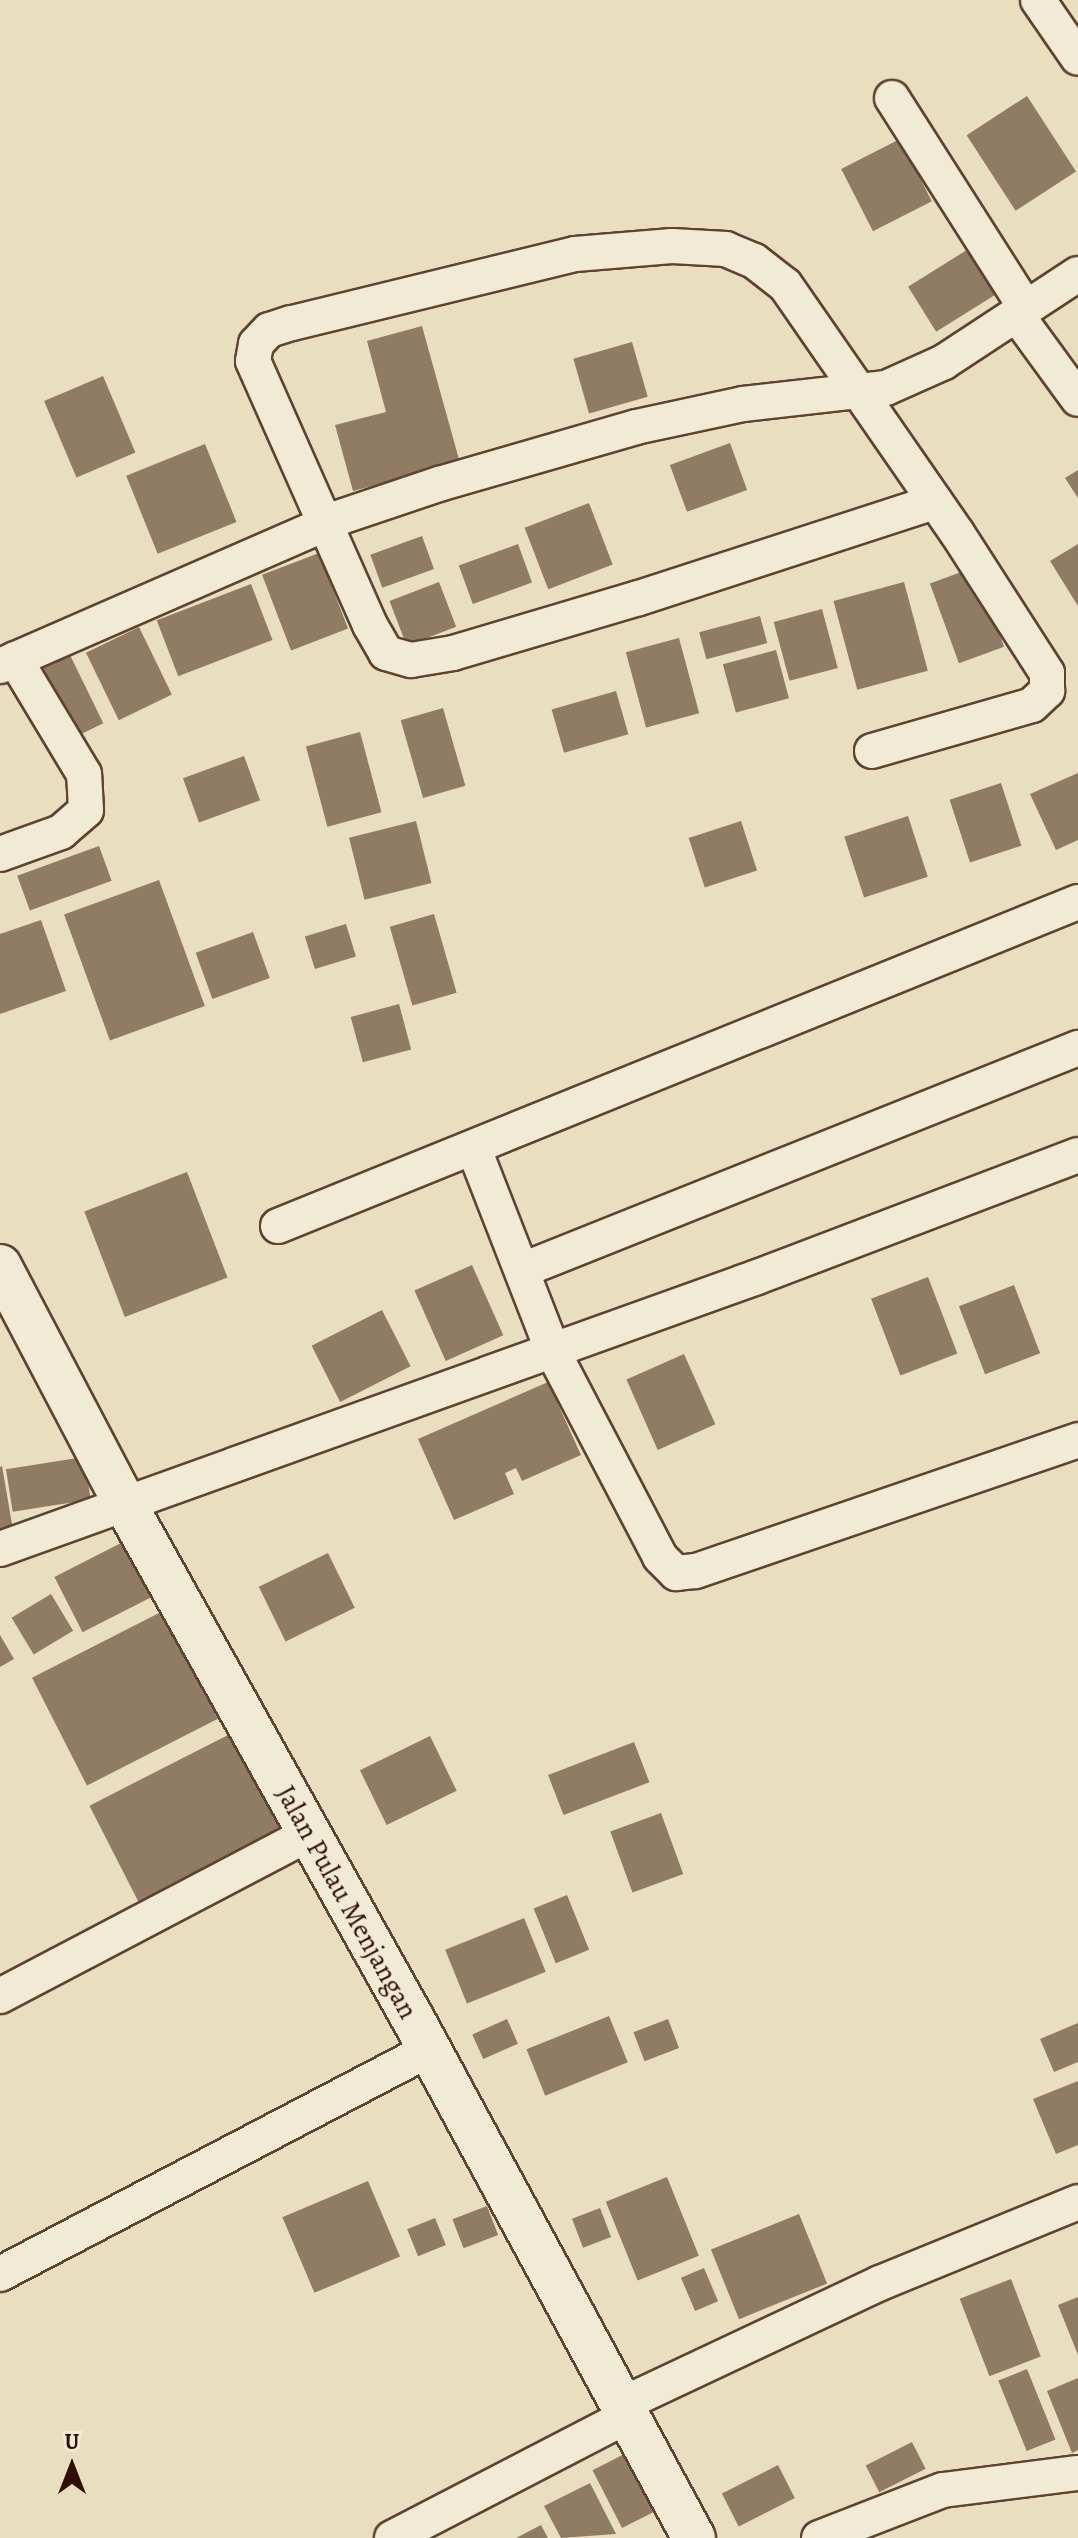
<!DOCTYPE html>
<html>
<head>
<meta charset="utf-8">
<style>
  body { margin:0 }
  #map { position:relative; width:1078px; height:2538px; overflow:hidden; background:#e9debf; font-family:Alegreya,serif }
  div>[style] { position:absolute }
  .building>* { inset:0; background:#907b64; transform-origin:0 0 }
  .roads { filter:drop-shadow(2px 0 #5e4331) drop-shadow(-2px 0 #5e4331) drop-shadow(0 2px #5e4331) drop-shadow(0 -2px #5e4331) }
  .minor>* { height:34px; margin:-17px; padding:0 17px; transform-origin:17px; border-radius:17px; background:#f1ead5 }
  .tertiary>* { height:42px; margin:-21px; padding:0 21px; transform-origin:21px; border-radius:21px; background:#f1ead5 }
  span { translate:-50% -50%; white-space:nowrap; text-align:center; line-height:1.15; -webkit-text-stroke:6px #f1ead5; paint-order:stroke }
  .street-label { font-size:28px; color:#2f0f02 }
  .north { position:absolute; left:32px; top:2426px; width:80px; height:80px; -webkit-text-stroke:6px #f1ead5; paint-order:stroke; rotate:0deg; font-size:22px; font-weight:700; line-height:32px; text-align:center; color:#2f0f02 }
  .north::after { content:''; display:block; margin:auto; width:28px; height:36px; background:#2f0f02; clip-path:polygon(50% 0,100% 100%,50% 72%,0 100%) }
</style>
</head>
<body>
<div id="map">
  <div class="building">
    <div style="left:1027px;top:96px;width:90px;height:72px;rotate:57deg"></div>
    <div style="left:900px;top:139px;width:70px;height:66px;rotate:63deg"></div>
    <div style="left:970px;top:248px;width:53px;height:73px;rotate:58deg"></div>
    <div style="clip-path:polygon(422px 326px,460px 463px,353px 491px,335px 425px,386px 412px,367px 341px)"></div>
    <div style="left:632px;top:342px;width:57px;height:61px;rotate:74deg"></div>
    <div style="left:103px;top:376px;width:83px;height:64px;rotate:67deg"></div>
    <div style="left:730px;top:443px;width:50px;height:64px;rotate:70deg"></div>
    <div style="left:205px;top:444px;width:84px;height:85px;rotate:68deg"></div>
    <div style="clip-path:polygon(1078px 470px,1078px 498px,1065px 478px)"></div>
    <div style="left:589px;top:503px;width:66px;height:69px;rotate:69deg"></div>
    <div style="left:422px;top:536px;width:35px;height:55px;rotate:70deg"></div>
    <div style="left:518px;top:544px;width:41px;height:63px;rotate:70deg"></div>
    <div style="clip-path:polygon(1078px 544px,1078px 606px,1050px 561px)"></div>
    <div style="left:319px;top:553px;width:81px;height:61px;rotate:69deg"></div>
    <div style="left:975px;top:567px;width:85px;height:48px;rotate:70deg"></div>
    <div style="left:439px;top:582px;width:48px;height:53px;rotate:69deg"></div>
    <div style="left:904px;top:582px;width:92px;height:73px;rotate:75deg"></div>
    <div style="left:251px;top:584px;width:60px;height:101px;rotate:69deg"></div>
    <div style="left:822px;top:609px;width:61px;height:50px;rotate:75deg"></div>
    <div style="left:760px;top:616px;width:28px;height:63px;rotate:75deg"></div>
    <div style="left:139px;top:627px;width:75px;height:59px;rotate:64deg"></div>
    <div style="left:679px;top:638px;width:78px;height:55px;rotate:75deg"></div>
    <div style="left:776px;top:650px;width:50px;height:55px;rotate:75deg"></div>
    <div style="left:70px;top:655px;width:76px;height:33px;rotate:64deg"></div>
    <div style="left:616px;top:691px;width:45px;height:67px;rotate:74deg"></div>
    <div style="left:443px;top:708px;width:81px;height:44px;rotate:74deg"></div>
    <div style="left:360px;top:732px;width:83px;height:56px;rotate:75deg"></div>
    <div style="left:244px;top:756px;width:47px;height:65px;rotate:70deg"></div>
    <div style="clip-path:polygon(1078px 773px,1078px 840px,1056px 850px,1030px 794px)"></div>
    <div style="left:1001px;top:783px;width:66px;height:54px;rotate:72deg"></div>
    <div style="left:908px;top:816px;width:64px;height:67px;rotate:72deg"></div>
    <div style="left:416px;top:821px;width:64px;height:69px;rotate:76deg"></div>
    <div style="left:741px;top:821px;width:52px;height:55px;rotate:72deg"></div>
    <div style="left:99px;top:846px;width:37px;height:87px;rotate:70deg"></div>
    <div style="left:159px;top:880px;width:134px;height:101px;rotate:70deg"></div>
    <div style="left:434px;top:914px;width:82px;height:46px;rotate:74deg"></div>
    <div style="clip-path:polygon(41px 920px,66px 991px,0 1014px,0 934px)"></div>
    <div style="left:346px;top:924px;width:34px;height:43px;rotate:73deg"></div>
    <div style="left:253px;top:932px;width:49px;height:61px;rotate:70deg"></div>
    <div style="left:399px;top:1004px;width:47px;height:50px;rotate:75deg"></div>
    <div style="left:187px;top:1172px;width:113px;height:110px;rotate:69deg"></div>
    <div style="left:472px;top:1265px;width:77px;height:63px;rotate:66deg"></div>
    <div style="left:928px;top:1277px;width:82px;height:61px;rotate:69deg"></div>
    <div style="left:1014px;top:1285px;width:73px;height:59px;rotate:69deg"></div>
    <div style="left:382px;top:1310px;width:63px;height:79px;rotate:63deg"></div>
    <div style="left:684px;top:1354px;width:77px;height:63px;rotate:66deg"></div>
    <div style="clip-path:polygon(548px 1382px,581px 1455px,522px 1481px,516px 1468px,505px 1473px,514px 1494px,454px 1520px,418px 1439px)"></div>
    <div style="left:84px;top:1457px;width:43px;height:79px;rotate:81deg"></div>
    <div style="clip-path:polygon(2px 1466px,13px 1530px,0 1536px,0 1467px)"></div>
    <div style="left:123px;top:1542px;width:62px;height:77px;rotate:63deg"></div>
    <div style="left:328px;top:1553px;width:61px;height:77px;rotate:64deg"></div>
    <div style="left:51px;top:1594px;width:43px;height:46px;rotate:59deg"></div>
    <div style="left:163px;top:1611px;width:121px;height:147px;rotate:63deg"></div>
    <div style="clip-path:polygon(0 1635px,14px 1659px,0 1667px)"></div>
    <div style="left:232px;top:1733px;width:113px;height:160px;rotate:63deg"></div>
    <div style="left:430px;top:1736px;width:61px;height:78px;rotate:64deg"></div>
    <div style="left:634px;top:1742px;width:43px;height:92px;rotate:69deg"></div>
    <div style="left:661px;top:1813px;width:65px;height:54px;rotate:70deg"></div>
    <div style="left:567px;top:1895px;width:59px;height:36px;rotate:68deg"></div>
    <div style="left:524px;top:1918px;width:58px;height:85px;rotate:68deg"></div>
    <div style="left:609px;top:2016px;width:50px;height:89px;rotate:68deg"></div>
    <div style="left:507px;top:2019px;width:27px;height:38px;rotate:66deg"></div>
    <div style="left:668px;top:2019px;width:31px;height:37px;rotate:69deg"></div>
    <div style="clip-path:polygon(1078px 2023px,1078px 2062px,1054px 2072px,1040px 2039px)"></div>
    <div style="clip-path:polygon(1078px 2081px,1078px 2145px,1056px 2154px,1033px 2099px)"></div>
    <div style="left:667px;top:2177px;width:85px;height:66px;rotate:68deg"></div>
    <div style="left:368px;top:2181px;width:82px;height:93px;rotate:67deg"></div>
    <div style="left:487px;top:2206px;width:31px;height:37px;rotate:69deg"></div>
    <div style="left:600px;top:2208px;width:31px;height:30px;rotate:69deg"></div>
    <div style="left:799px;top:2214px;width:75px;height:95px;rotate:68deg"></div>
    <div style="left:435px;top:2218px;width:29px;height:30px;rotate:68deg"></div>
    <div style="left:704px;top:2268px;width:36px;height:25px;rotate:67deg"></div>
    <div style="left:1011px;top:2279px;width:83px;height:55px;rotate:69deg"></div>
    <div style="clip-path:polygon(1078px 2297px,1078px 2355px,1058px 2305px)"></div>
    <div style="left:1027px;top:2369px;width:76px;height:31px;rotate:68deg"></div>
    <div style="clip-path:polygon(1078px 2378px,1078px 2450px,1072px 2453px,1047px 2391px)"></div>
    <div style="left:912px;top:2442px;width:30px;height:52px;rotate:63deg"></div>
    <div style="left:638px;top:2447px;width:65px;height:51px;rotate:63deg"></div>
    <div style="left:778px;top:2465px;width:37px;height:63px;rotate:63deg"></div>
    <div style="clip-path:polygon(590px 2483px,616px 2534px,561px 2538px,544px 2506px)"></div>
    <div style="clip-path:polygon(541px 2525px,548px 2538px,516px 2538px)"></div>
  </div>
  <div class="roads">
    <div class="minor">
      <div style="left:1038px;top:0;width:70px;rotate:55.4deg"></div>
      <div style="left:892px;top:98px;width:249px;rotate:57.5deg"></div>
      <div style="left:1016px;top:314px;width:105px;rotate:53.9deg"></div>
      <div style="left:0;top:666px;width:369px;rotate:-23.6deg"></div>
      <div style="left:338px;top:518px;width:107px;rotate:-18.6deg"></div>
      <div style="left:439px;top:484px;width:205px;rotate:-16.1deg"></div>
      <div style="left:636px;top:427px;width:109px;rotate:-12.1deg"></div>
      <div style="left:743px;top:404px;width:144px;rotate:-6.4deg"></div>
      <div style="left:886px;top:388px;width:64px;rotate:-24.1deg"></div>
      <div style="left:944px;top:362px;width:160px;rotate:-33.3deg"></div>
      <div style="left:872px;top:751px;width:166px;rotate:-16deg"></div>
      <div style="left:1032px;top:705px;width:21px;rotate:-43deg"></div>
      <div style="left:1047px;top:691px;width:18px;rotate:-90deg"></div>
      <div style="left:1047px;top:673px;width:166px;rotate:-122.7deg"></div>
      <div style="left:957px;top:533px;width:302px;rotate:-124.7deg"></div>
      <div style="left:785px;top:285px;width:39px;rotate:-142deg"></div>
      <div style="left:754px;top:261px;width:30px;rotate:-157deg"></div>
      <div style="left:726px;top:249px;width:54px;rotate:-176.8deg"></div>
      <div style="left:672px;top:246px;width:97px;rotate:175.3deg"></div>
      <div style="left:575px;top:254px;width:292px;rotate:166.3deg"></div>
      <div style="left:291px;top:323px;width:23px;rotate:162deg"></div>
      <div style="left:269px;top:330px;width:19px;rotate:133deg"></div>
      <div style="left:256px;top:344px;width:17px;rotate:100deg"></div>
      <div style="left:253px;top:361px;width:289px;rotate:66.1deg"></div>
      <div style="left:370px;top:625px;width:32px;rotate:60deg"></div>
      <div style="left:386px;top:653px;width:26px;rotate:16deg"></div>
      <div style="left:411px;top:660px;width:43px;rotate:-9.5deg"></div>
      <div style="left:453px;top:653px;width:194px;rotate:-16.5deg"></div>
      <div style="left:639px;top:598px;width:311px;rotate:-18deg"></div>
      <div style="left:0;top:854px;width:65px;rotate:-19.8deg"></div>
      <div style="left:61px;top:832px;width:33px;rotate:-41deg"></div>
      <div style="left:86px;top:810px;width:36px;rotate:-93deg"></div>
      <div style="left:84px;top:774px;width:134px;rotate:-121deg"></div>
      <div style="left:474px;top:1149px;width:218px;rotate:68.7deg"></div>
      <div style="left:553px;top:1352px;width:231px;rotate:62.4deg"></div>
      <div style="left:660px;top:1557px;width:23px;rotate:45deg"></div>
      <div style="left:676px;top:1573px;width:20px;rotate:-6deg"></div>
      <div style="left:696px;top:1571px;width:404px;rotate:-18.9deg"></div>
      <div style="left:278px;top:1226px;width:863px;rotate:-22.05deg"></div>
      <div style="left:525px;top:1269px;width:596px;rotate:-21.78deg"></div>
      <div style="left:0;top:1549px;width:804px;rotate:-19.76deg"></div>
      <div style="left:757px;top:1277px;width:343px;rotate:-20.8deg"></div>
      <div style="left:0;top:1996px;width:349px;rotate:-27.7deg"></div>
      <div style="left:0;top:2274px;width:484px;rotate:-27.6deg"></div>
      <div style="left:621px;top:2405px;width:286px;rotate:-25.2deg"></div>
      <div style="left:880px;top:2283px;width:214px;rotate:-22.2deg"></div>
      <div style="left:392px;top:2538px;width:265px;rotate:-27.4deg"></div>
      <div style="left:819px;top:2538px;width:133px;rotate:-21.2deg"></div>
      <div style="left:943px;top:2490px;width:136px;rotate:-7.2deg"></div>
    </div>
    <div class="tertiary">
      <div style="left:0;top:1266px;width:267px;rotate:62.3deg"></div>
      <div style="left:124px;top:1502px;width:592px;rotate:60.8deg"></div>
      <div style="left:413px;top:2019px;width:590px;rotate:61.57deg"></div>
    </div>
  </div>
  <div class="street-label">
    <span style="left:347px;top:1902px;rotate:61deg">Jalan Pulau Menjangan</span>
  </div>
  <div class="north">U</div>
</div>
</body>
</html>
